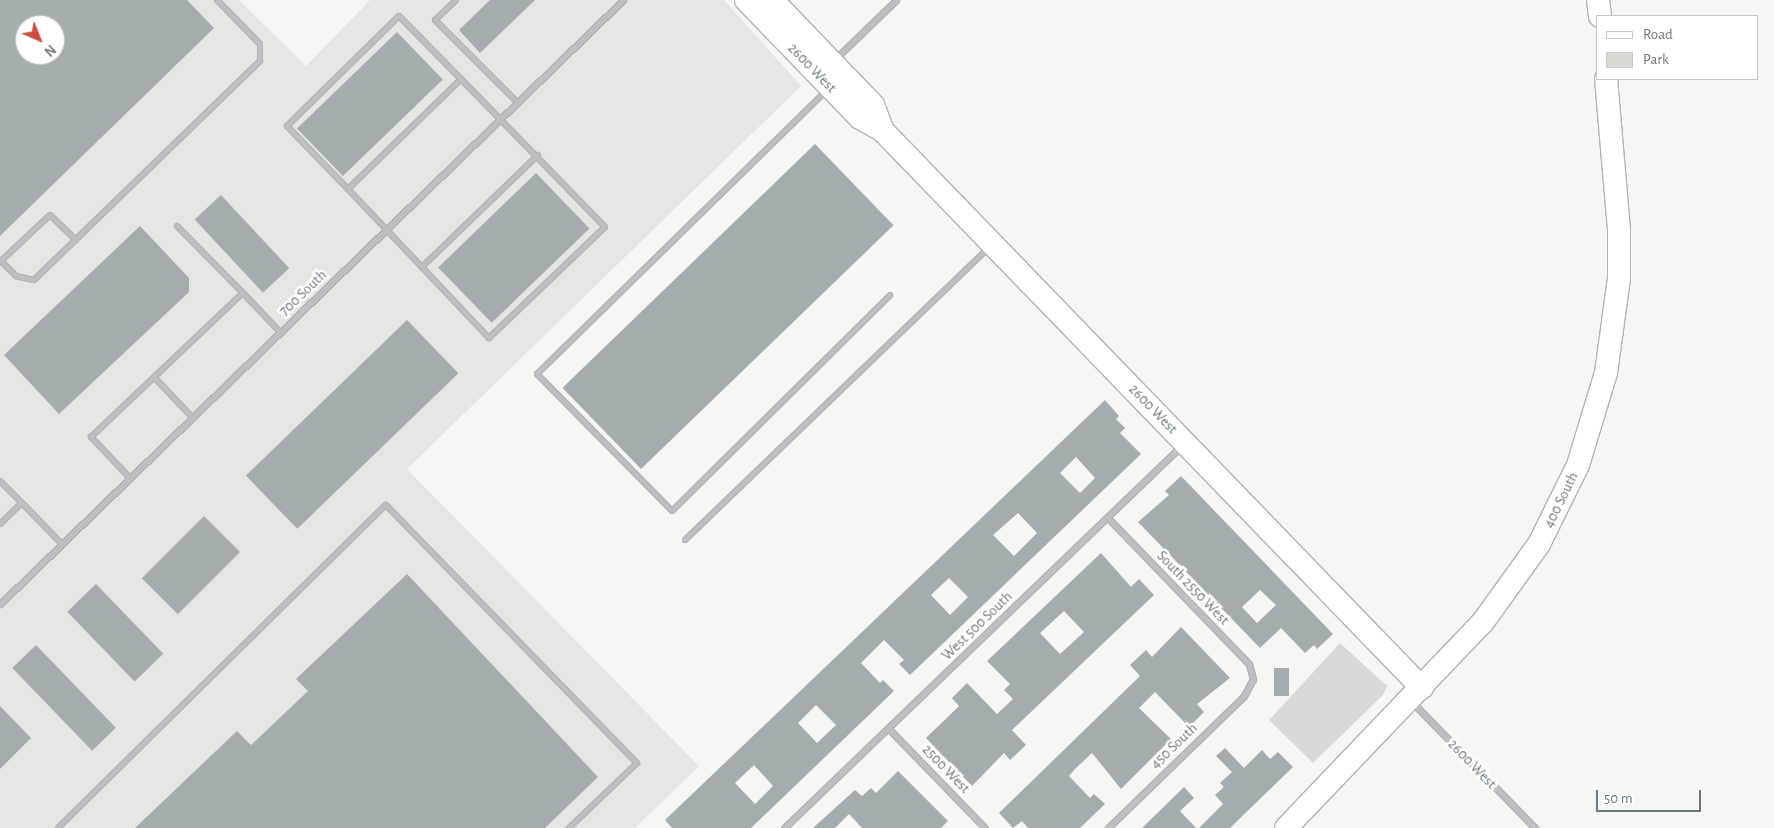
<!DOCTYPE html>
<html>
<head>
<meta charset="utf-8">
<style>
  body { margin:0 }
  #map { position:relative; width:1774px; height:828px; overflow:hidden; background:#f6f6f4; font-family:"Alegreya Sans",sans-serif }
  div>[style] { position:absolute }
  .built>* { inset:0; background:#e4e6e4 }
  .green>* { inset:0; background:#d7dad3 }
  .building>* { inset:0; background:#a4acb0; transform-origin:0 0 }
  .roads { filter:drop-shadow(1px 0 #aeb5b8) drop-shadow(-1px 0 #aeb5b8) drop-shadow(0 1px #aeb5b8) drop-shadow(0 -1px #aeb5b8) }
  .lane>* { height:4px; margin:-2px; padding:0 2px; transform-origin:2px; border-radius:2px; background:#bcc0c3 }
  .street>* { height:5px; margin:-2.5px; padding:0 2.5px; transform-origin:2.5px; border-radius:2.5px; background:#bcc0c3 }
  .secondary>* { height:22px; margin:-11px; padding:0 11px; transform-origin:11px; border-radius:11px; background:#fff }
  span { translate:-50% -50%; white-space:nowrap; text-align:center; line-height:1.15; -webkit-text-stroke:5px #fff; paint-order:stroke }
  .street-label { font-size:15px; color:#697981 }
  .legend { position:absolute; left:1596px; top:15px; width:162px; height:65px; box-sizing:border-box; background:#fff; border:1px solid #c3c9cd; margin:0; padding:6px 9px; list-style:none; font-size:15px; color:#697981 }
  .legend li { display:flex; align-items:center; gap:10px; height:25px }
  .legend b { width:25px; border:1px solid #c3c9cd }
  .north { position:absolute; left:15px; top:15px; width:50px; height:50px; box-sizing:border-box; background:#fff; border:1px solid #c3c9cd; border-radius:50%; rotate:136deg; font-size:14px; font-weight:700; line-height:20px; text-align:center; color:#697981 }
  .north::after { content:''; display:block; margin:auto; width:18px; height:22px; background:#cd4c3d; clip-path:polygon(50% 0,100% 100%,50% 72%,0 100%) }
  .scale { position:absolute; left:1596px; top:790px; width:105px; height:22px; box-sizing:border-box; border:2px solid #697981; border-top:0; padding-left:6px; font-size:15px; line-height:18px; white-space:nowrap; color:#697981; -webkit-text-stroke:4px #fff; paint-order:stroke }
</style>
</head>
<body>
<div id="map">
  <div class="built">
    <div style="clip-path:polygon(evenodd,0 0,239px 0,306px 66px,370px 0,724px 0,801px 86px,407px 469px,699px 766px,635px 828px,0 828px,0 0,25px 25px,55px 25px,55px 55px,25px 55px,25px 25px)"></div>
  </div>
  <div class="green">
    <div style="clip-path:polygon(1340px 643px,1387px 686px,1383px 695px,1313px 763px,1269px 720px)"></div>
  </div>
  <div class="building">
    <div style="clip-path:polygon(evenodd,0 0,187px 0,214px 28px,0 236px,0 0,25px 25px,55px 25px,55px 55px,25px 55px,25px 25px)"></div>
    <div style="clip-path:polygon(490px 0,535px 0,480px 53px,459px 30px)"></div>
    <div style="left:397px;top:32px;width:66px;height:139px;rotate:46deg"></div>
    <div style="left:815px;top:144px;width:113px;height:351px;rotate:46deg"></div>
    <div style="left:536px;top:173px;width:77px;height:136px;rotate:46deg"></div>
    <div style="left:221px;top:195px;width:100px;height:36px;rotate:47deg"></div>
    <div style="clip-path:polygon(140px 226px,189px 278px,189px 292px,59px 414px,4px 355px)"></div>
    <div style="left:407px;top:320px;width:74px;height:224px;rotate:46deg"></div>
    <div style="clip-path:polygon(evenodd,1105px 400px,1119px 416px,1116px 419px,1125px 428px,1120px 433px,1141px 454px,910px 675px,899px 664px,904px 660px,884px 640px,861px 663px,880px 683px,883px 680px,894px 691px,751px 828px,672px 828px,665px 820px,1105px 400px,1076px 457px,1095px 478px,1080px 493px,1060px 473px,1076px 457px,1105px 400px,1018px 513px,1037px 533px,1014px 556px,993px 535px,1018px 513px,1105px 400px,949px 578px,968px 597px,950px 615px,931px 595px,949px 578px,1105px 400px,816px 705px,836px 725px,817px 743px,798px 723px,816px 705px,1105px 400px,754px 765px,773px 786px,755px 804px,735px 783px,754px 765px)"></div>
    <div style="clip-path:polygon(evenodd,1181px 476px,1333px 634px,1317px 649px,1314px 645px,1305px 653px,1281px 628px,1260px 648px,1138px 522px,1169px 495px,1165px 491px,1181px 476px,1260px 590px,1276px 605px,1257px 623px,1242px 607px,1260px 590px)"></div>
    <div style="left:204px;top:516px;width:51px;height:88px;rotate:45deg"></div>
    <div style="clip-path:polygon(evenodd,1101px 553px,1131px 587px,1139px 579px,1154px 595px,1012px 730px,1026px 745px,1010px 760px,1004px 753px,972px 786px,926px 738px,959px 706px,952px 698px,967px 683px,997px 714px,1013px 699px,1004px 690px,1010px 684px,987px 661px,1101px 553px,1064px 611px,1084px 632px,1060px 654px,1040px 633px,1064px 611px)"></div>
    <div style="clip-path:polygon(407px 574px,598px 777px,545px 828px,135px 828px,237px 731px,251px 745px,308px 691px,296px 679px)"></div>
    <div style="left:96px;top:584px;width:97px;height:40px;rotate:46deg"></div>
    <div style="clip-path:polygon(1181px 627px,1230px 678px,1197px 704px,1204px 712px,1189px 727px,1155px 692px,1139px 708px,1171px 739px,1121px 789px,1092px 753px,1075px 769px,1069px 776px,1090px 798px,1094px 794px,1105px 804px,1080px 828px,1028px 828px,1022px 821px,1013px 828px,999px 813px,1140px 676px,1130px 665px,1146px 650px,1152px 657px)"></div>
    <div style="left:36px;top:645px;width:115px;height:33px;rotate:46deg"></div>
    <div style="left:1274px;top:668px;width:15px;height:28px"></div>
    <div style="clip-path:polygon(0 706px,31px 738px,0 769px)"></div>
    <div style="clip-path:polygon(1225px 748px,1244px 768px,1262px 750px,1270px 759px,1278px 752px,1293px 767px,1230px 828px,1199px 828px,1223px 804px,1215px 795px,1224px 787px,1220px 783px,1232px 772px,1216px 756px)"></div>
    <div style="clip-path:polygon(898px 771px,948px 821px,941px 828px,862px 828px,849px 814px,835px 828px,813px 828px,855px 790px,862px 796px,871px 788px,876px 793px)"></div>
    <div style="clip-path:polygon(1184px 787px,1194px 798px,1180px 811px,1196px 828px,1142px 828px)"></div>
  </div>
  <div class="roads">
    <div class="lane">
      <div style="left:456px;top:0;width:29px;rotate:136deg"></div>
      <div style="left:435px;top:20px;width:116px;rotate:45deg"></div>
      <div style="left:461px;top:79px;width:206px;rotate:45.8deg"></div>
      <div style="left:605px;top:227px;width:161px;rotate:136.3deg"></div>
      <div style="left:489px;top:338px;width:205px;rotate:-133.4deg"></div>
      <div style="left:348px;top:189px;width:158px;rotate:-44.2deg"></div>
      <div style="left:825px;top:92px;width:403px;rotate:135.6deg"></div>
      <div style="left:537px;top:374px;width:192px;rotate:45.4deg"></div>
      <div style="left:672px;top:511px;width:307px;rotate:-44.7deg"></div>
      <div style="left:348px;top:189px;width:88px;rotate:-134.1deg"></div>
      <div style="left:287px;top:126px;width:157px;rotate:-44.5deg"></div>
      <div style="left:399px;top:16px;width:88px;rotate:45.5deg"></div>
      <div style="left:177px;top:226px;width:94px;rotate:45.4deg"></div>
      <div style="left:0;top:260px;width:23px;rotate:45deg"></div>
      <div style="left:16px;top:276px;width:18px;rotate:13deg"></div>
      <div style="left:34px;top:280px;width:315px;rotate:-44.1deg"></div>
      <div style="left:260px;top:61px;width:17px;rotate:-90deg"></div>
      <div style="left:260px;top:44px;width:62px;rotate:-134.3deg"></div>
      <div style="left:1px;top:261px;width:67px;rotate:-43.2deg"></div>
      <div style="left:50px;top:215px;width:36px;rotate:44deg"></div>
      <div style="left:422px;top:267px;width:161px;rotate:-44deg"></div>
      <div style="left:154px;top:377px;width:55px;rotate:46.5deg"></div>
      <div style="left:130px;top:478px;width:57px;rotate:-133.6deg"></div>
      <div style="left:91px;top:437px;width:209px;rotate:-43.5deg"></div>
      <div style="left:243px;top:293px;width:54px;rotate:46.5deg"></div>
      <div style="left:0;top:481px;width:31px;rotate:45deg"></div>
      <div style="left:0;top:524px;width:30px;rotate:-44deg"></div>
      <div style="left:22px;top:503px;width:57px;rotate:45.7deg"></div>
      <div style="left:685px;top:540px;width:419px;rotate:-43.9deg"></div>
      <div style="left:58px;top:828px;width:460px;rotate:-44.6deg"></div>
      <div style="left:386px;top:505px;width:360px;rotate:45.8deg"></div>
      <div style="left:637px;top:763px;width:94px;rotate:136.3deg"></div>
    </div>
    <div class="street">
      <div style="left:835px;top:59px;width:85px;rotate:-44deg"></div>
      <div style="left:1108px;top:518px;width:203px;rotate:46deg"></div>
      <div style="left:1249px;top:664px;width:16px;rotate:75deg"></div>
      <div style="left:1253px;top:679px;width:19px;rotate:118deg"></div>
      <div style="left:1244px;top:696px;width:190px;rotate:135.9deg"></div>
      <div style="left:0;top:604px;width:868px;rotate:-44.11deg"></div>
      <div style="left:1414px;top:704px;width:173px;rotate:45.7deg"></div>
      <div style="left:888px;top:728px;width:139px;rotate:45.9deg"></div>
      <div style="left:784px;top:828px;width:550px;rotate:-43.89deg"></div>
    </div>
    <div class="secondary">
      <div style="left:746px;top:0;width:164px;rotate:46deg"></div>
      <div style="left:860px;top:118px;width:26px;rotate:29deg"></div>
      <div style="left:883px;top:131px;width:775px;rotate:45.94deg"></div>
      <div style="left:772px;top:0;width:146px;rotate:46.1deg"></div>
      <div style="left:873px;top:105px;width:28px;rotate:69deg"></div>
      <div style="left:1598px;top:0;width:16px;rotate:83deg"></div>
      <div style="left:1286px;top:828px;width:285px;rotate:-46.3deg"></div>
      <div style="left:1483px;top:622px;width:96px;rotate:-54.3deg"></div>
      <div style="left:1539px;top:544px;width:88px;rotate:-63.7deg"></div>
      <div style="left:1578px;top:465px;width:96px;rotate:-73.1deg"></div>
      <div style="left:1606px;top:373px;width:96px;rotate:-82.2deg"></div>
      <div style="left:1619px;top:278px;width:48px;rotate:-90deg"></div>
      <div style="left:1619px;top:230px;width:152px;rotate:-94.9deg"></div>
    </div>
  </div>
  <div class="street-label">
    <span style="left:812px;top:68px;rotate:46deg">2600 West</span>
    <span style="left:303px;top:293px;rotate:-44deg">700 South</span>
    <span style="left:1153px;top:409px;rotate:46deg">2600 West</span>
    <span style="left:1561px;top:500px;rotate:-64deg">400 South</span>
    <span style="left:1193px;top:588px;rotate:46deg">South 2550 West</span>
    <span style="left:977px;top:626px;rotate:-44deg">West 500 South</span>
    <span style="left:1174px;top:746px;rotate:-44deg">450 South</span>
    <span style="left:1472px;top:764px;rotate:46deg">2600 West</span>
    <span style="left:946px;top:769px;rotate:46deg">2500 West</span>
  </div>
  <ul class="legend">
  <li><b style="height:6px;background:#fff"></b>Road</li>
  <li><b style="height:14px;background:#d7dad3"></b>Park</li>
  </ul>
  <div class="north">N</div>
  <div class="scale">50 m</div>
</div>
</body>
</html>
